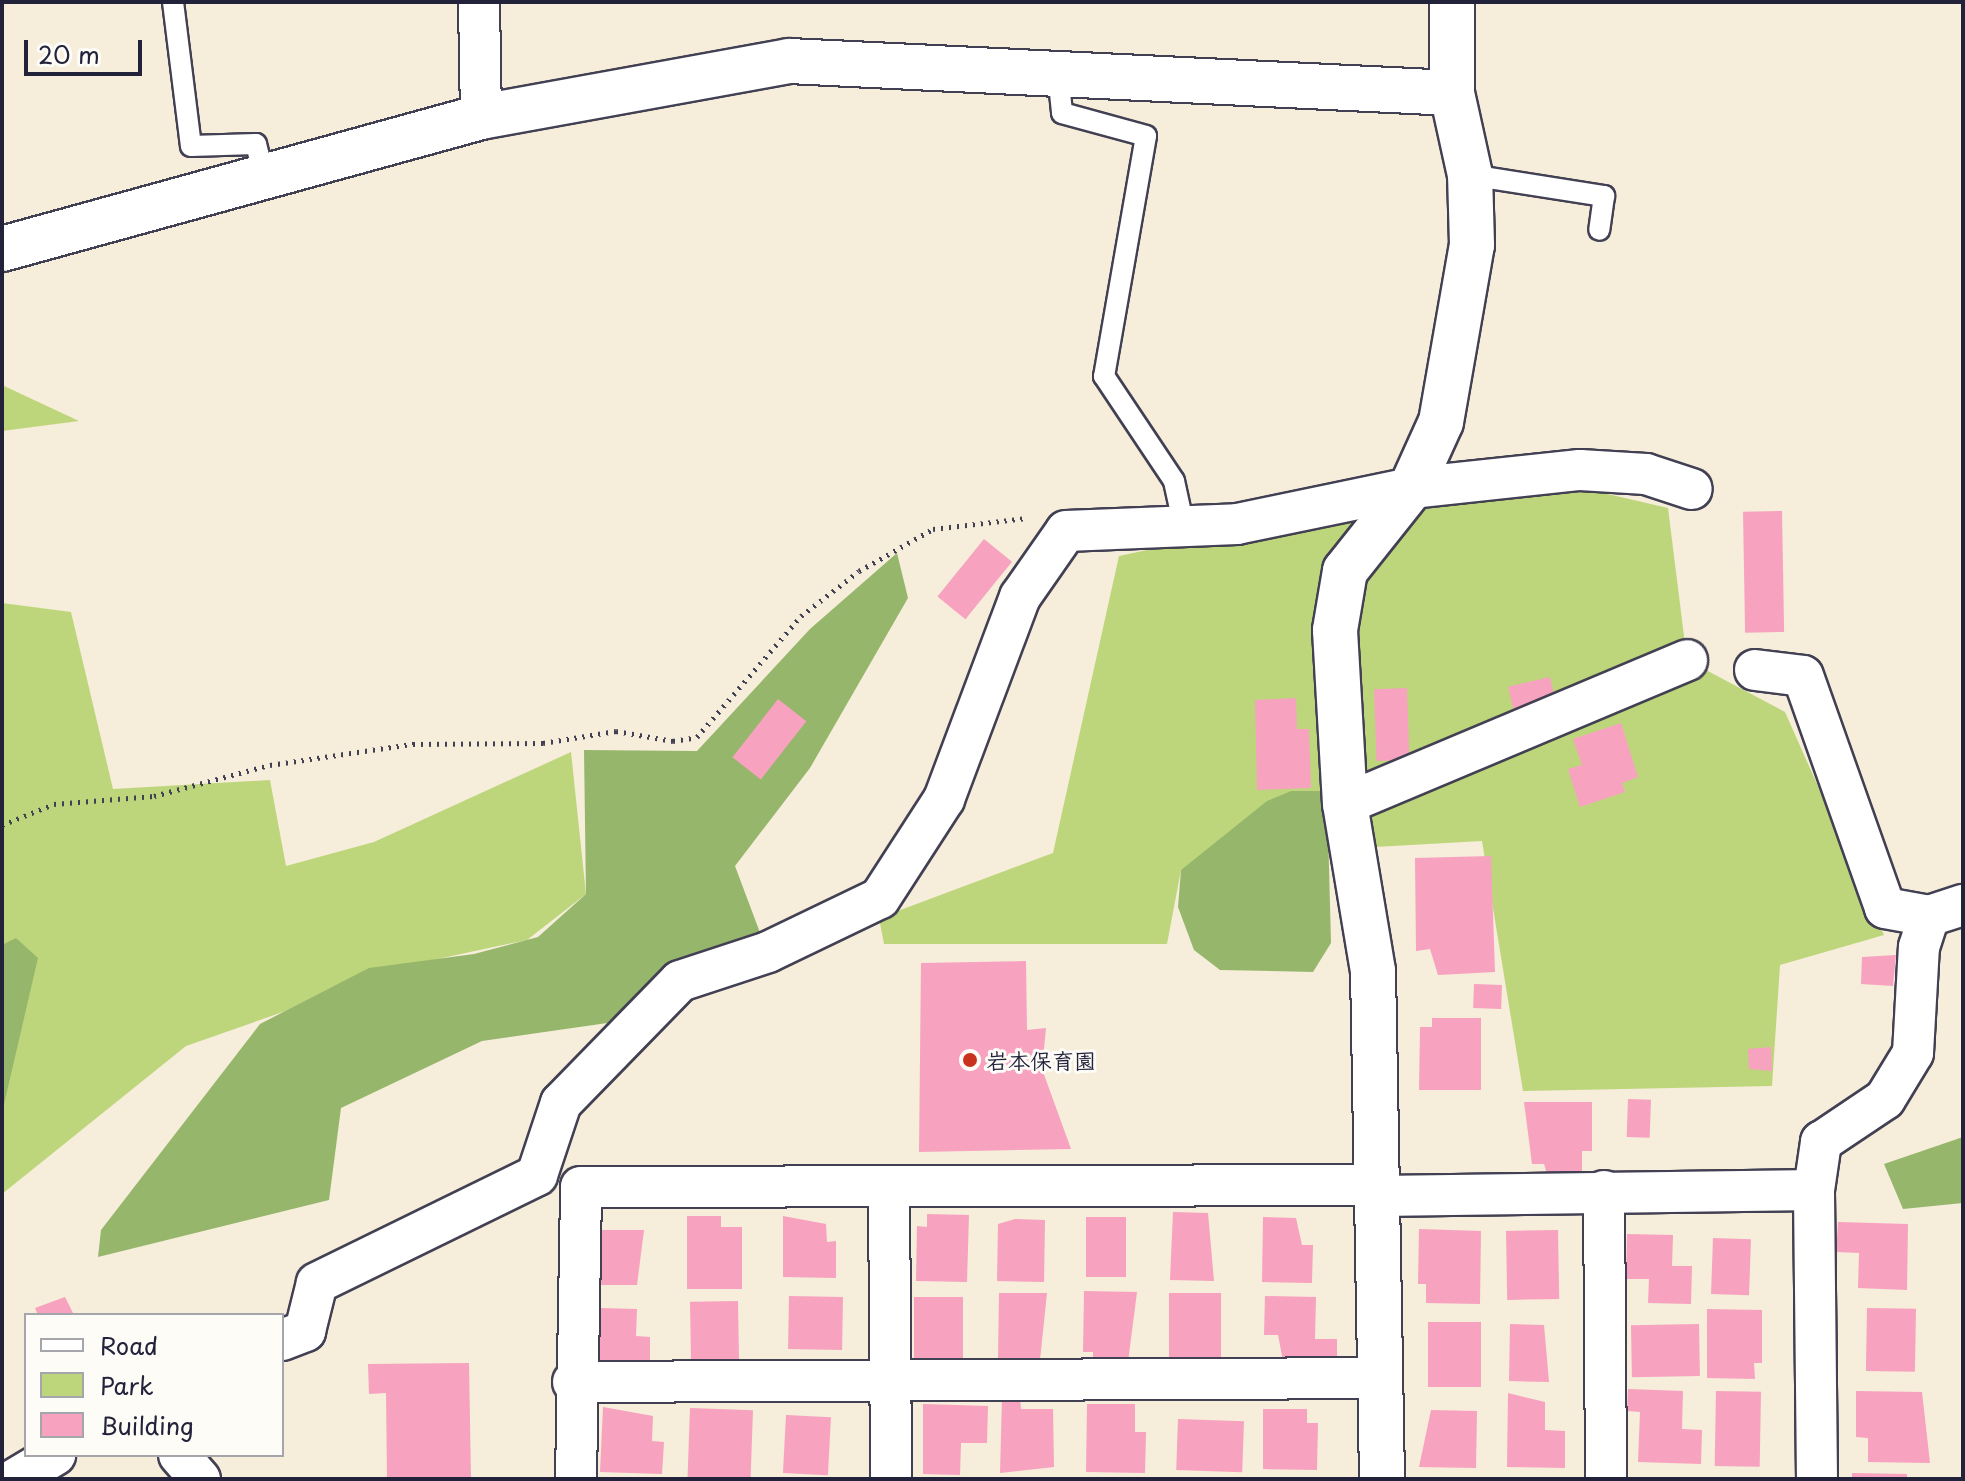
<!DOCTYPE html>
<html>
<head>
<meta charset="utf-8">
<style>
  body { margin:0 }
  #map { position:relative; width:1965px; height:1481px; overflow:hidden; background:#f6edda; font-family:"Playpen Sans","Klee One",sans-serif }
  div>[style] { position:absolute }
  .green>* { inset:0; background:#bed67b }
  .forest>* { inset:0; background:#96b76b }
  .building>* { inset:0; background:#f7a2bf; transform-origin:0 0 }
  .path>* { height:5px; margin-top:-2.5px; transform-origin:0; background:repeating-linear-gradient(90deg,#424053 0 2px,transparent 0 8px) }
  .roads { filter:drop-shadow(2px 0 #424053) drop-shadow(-2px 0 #424053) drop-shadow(0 2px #424053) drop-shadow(0 -2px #424053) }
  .lane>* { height:20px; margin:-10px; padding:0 10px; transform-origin:10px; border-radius:10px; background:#fff }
  .street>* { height:40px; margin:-20px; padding:0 20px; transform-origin:20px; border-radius:20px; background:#fff }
  .secondary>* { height:44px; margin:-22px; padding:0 22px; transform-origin:22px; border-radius:22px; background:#fff }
  .dots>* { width:22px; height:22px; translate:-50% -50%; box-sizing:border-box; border:4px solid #fdfcf7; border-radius:50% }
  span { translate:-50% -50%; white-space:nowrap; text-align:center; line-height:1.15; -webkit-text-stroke:6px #fdfcf7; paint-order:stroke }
  .poi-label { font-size:22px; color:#22223b; font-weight:700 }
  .left { translate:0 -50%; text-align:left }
  .frame { position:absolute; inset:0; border:4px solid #22223b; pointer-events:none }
  .legend { position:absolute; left:24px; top:1313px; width:260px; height:144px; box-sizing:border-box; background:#fdfcf7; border:2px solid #a5a5ac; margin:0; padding:10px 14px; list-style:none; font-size:24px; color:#22223b }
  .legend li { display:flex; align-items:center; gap:16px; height:40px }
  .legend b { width:40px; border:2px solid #a5a5ac }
  .scale { position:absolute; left:24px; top:40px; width:118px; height:36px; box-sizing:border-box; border:4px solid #22223b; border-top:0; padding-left:10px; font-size:24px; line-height:28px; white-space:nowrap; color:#22223b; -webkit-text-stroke:6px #fdfcf7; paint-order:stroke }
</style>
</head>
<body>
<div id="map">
  <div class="green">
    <div style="clip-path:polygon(2px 385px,79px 421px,2px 431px)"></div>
    <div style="clip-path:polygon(1573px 486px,1668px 508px,1687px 660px,1785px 712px,1884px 935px,1780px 965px,1772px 1086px,1523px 1091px,1482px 841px,1375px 847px,1354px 799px,1181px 870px,1167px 944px,884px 944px,879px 918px,1053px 853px,1119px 556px,1287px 520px)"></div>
    <div style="clip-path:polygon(2px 603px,71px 612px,113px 789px,270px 780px,286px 866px,374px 842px,571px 752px,586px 894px,527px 940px,428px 961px,186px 1046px,2px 1194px)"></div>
  </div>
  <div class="forest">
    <div style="clip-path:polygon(897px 553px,908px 598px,810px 768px,735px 866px,762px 938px,670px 1014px,482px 1041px,341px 1108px,329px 1200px,98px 1257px,101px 1230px,260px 1024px,369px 968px,474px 954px,538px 937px,586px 894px,584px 750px,697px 751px,810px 629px)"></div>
    <div style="clip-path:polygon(1291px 791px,1327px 791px,1331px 943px,1313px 972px,1220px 970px,1194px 950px,1178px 907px,1181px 870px,1267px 801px)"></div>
    <div style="clip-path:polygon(16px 938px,38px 958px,2px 1113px,2px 945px)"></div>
    <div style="clip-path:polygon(1963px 1137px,1963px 1203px,1903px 1209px,1884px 1164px)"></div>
  </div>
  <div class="building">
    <div style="left:1782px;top:511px;width:121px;height:39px;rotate:89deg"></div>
    <div style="left:984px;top:539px;width:36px;height:74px;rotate:39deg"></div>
    <div style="left:1550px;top:677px;width:26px;height:43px;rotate:77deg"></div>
    <div style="left:1407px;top:688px;width:72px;height:33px;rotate:88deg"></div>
    <div style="clip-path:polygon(1296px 698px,1297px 729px,1309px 729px,1311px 788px,1257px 790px,1255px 700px)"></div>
    <div style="left:778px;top:699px;width:36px;height:74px;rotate:38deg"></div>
    <div style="clip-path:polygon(1621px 723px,1638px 777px,1622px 783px,1625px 792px,1580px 807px,1568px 769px,1582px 765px,1573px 739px)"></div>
    <div style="clip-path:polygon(1491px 856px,1495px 972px,1438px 975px,1430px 949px,1416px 951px,1415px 858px)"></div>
    <div style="clip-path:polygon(1896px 955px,1893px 986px,1861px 984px,1862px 957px)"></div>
    <div style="clip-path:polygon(1026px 961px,1027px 1030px,1046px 1028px,1042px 1069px,1071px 1149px,919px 1152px,921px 963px)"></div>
    <div style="left:1474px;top:984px;width:28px;height:24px;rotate:2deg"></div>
    <div style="clip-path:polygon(1432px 1018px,1481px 1018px,1481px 1090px,1419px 1090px,1420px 1027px,1432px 1027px)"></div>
    <div style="clip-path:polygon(1771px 1047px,1772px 1071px,1749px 1069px,1748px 1049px)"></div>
    <div style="left:1628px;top:1099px;width:23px;height:38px;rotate:2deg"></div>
    <div style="clip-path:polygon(1524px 1102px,1592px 1102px,1592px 1151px,1582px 1151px,1582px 1177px,1548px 1177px,1544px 1164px,1532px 1164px)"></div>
    <div style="clip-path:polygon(1173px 1212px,1208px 1213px,1214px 1281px,1170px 1280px)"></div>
    <div style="clip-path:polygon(927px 1214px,969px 1215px,967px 1282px,916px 1281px,917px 1226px,927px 1227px)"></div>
    <div style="clip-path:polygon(687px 1216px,721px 1216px,721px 1227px,742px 1227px,742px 1289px,687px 1289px)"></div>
    <div style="clip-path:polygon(783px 1216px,826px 1224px,827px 1242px,836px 1241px,836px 1278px,783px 1277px)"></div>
    <div style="left:1086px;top:1217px;width:40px;height:60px"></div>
    <div style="clip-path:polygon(1263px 1217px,1296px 1218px,1302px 1245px,1313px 1245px,1312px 1283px,1262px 1282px)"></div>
    <div style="clip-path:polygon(1015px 1219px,1045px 1220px,1044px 1282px,997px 1281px,998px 1224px)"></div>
    <div style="clip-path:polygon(1838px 1222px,1908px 1224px,1907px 1290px,1858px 1288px,1859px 1253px,1836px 1252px)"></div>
    <div style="clip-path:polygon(1419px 1229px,1481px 1231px,1480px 1304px,1426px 1303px,1426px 1284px,1418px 1284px)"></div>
    <div style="clip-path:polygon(597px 1230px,644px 1230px,637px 1285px,596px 1285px)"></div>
    <div style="left:1558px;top:1230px;width:69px;height:52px;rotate:89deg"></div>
    <div style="clip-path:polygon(1627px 1234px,1673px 1235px,1672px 1266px,1692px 1266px,1691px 1304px,1648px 1303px,1649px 1279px,1626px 1279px)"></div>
    <div style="left:1713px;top:1238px;width:38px;height:56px;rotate:2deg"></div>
    <div style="clip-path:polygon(1084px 1291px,1137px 1292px,1128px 1362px,1093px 1361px,1093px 1352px,1083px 1352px)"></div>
    <div style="clip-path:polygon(999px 1293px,1047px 1293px,1040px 1360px,998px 1360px)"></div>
    <div style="left:1169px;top:1293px;width:52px;height:64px"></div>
    <div style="left:789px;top:1296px;width:54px;height:53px;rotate:1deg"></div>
    <div style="clip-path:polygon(1265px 1296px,1316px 1297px,1315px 1339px,1337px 1339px,1337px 1362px,1283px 1361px,1278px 1335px,1264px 1335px)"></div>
    <div style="clip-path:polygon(65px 1297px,74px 1315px,38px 1315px,35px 1308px)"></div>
    <div style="left:914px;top:1297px;width:49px;height:62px"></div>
    <div style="left:738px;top:1301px;width:61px;height:48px;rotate:89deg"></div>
    <div style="clip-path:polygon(599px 1308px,637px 1309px,636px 1336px,650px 1337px,650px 1369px,597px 1368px)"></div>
    <div style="left:1867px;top:1308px;width:49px;height:63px;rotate:1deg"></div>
    <div style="clip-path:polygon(1707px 1309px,1762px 1310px,1762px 1363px,1754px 1363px,1755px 1379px,1707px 1378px)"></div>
    <div style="left:1428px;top:1322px;width:53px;height:65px"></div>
    <div style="clip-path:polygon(1510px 1324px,1544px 1325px,1549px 1382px,1509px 1381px)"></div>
    <div style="left:1699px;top:1324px;width:52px;height:68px;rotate:89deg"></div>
    <div style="clip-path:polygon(469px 1363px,471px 1479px,387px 1479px,386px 1393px,369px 1394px,368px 1364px)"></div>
    <div style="clip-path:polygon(1628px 1389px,1683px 1391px,1682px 1429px,1702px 1430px,1701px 1464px,1638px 1462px,1640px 1412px,1627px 1411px)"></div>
    <div style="left:1716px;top:1391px;width:45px;height:75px;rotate:1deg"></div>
    <div style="clip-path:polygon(1856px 1391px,1922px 1392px,1930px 1463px,1868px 1462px,1868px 1438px,1856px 1437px)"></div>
    <div style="clip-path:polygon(1508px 1393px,1545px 1402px,1545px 1430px,1565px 1431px,1565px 1468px,1507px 1467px)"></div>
    <div style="clip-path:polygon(1002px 1398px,1020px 1398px,1021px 1409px,1053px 1409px,1054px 1467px,1000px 1473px)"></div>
    <div style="clip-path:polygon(923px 1404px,988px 1406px,987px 1443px,961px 1443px,960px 1475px,923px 1474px)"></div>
    <div style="clip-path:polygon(1087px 1404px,1135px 1404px,1135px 1432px,1146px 1432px,1145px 1473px,1086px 1472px)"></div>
    <div style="clip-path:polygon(603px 1407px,653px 1416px,652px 1441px,664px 1442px,662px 1474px,600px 1472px)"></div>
    <div style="left:690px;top:1408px;width:63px;height:69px;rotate:2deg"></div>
    <div style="clip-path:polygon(1263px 1409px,1307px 1409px,1307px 1423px,1318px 1423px,1317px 1470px,1263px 1469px)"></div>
    <div style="clip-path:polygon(1431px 1410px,1477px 1411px,1476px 1468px,1419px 1467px)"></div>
    <div style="left:786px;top:1415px;width:45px;height:58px;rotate:3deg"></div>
    <div style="left:1178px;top:1419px;width:66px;height:51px;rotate:2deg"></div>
    <div style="clip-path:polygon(1852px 1473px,1907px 1474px,1907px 1479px,1852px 1479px)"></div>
  </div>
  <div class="path">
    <div style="left:2px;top:825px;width:56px;rotate:-22deg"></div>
    <div style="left:54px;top:804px;width:100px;rotate:-4.6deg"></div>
    <div style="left:154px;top:796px;width:120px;rotate:-15deg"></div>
    <div style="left:270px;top:765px;width:145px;rotate:-8.4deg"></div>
    <div style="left:413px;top:744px;width:130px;rotate:-0.4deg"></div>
    <div style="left:543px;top:743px;width:74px;rotate:-9.3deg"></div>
    <div style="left:616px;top:731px;width:58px;rotate:10deg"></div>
    <div style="left:673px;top:741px;width:24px;rotate:-9deg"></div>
    <div style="left:697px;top:737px;width:160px;rotate:-49.3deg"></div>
    <div style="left:801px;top:616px;width:73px;rotate:-37.8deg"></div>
    <div style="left:859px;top:571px;width:85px;rotate:-29.6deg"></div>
    <div style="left:933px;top:529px;width:95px;rotate:-6.7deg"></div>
  </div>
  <div class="roads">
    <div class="lane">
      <div style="left:173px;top:2px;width:145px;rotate:82.9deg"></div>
      <div style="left:191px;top:146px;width:65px;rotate:-1.8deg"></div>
      <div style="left:256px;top:144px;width:34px;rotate:76deg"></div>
      <div style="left:1058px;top:74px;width:39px;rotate:84deg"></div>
      <div style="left:1062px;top:113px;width:87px;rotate:15.3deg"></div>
      <div style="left:1146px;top:136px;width:244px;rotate:99.9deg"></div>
      <div style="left:1104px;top:376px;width:126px;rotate:56.3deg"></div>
      <div style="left:1174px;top:481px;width:47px;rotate:77.7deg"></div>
      <div style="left:1470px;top:175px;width:136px;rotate:8.9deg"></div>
      <div style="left:1604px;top:196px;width:34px;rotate:98deg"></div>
    </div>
    <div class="street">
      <div style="left:479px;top:2px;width:115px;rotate:89deg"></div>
      <div style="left:1755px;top:670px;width:48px;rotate:7.1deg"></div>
      <div style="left:1803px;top:676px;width:246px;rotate:70.5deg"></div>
      <div style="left:1885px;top:908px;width:45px;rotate:10.3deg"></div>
      <div style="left:1345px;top:804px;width:371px;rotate:-22.8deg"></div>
      <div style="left:889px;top:1187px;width:292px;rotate:89.6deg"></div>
      <div style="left:1604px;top:1191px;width:288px;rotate:89.6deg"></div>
      <div style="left:1381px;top:1196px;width:433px;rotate:-0.8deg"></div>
      <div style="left:282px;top:1340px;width:25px;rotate:-21deg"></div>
      <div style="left:305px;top:1331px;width:49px;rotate:-76deg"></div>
      <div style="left:317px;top:1283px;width:245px;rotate:-26.1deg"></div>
      <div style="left:537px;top:1175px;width:76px;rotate:-71.6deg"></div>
      <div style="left:561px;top:1103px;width:170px;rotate:-45.7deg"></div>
      <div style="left:680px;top:981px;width:93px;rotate:-18.2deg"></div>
      <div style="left:768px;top:952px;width:124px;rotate:-25.7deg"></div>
      <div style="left:880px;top:898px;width:118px;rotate:-57.1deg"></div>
      <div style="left:944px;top:799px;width:216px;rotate:-69.4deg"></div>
      <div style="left:1020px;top:597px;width:80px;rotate:-55.1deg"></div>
      <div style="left:1066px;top:531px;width:171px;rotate:-2.3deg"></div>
      <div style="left:1237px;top:524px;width:178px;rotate:-11.7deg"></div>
      <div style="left:1411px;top:488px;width:170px;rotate:-6.1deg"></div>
      <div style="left:1580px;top:470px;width:66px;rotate:3.5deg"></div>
      <div style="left:1646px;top:474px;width:48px;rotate:18.1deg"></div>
      <div style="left:573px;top:1382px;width:809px;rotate:-0.28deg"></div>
      <div style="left:179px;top:1455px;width:32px;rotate:49deg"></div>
      <div style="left:15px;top:1479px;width:47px;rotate:-31deg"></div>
      <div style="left:576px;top:1479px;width:292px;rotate:-89deg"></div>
      <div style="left:581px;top:1187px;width:798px;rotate:-0.14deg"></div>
      <div style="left:1817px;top:1479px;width:289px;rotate:-90.6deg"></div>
      <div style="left:1814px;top:1190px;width:49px;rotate:-81.7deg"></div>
      <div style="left:1821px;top:1142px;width:77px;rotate:-33.9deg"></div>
      <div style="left:1885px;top:1099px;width:54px;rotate:-58.7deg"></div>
      <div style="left:1913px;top:1053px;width:106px;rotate:-86.8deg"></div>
      <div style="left:1919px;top:947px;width:33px;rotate:-72deg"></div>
      <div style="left:1929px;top:916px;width:36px;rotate:-18deg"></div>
    </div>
    <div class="secondary">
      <div style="left:2px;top:249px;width:497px;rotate:-15.4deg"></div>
      <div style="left:481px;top:117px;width:313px;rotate:-10.3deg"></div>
      <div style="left:789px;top:61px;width:664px;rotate:2.76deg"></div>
      <div style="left:1382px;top:1479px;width:508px;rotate:-91.01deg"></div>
      <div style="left:1373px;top:971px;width:169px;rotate:-99.5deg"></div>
      <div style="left:1345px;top:804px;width:174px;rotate:-93.3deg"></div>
      <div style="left:1335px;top:630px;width:60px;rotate:-80.4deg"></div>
      <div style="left:1345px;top:571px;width:106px;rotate:-51.5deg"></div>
      <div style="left:1411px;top:488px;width:72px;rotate:-65.6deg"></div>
      <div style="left:1441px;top:422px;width:180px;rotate:-80.1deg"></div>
      <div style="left:1472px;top:245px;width:70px;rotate:-91.6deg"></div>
      <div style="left:1470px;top:175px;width:84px;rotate:-102.4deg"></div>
      <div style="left:1452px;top:93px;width:91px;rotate:-90deg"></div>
    </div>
  </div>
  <div class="dots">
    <div style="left:970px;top:1060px;background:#c8321e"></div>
  </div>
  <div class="poi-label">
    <span class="left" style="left:986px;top:1060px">岩本保育園</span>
  </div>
  <div class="frame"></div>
  <ul class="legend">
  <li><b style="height:10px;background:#fff"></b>Road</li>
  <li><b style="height:22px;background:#bed67b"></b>Park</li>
  <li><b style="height:22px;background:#f7a2bf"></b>Building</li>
  </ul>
  <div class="scale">20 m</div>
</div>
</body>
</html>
